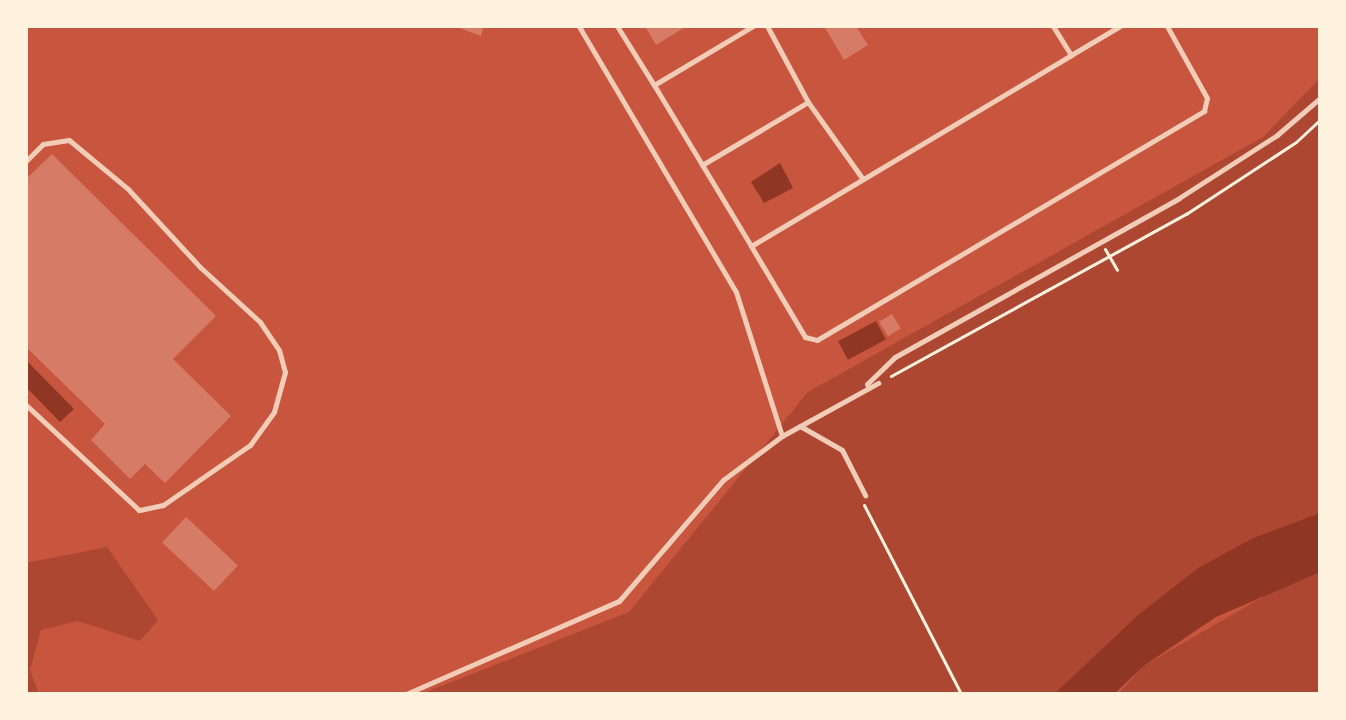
<!DOCTYPE html>
<html>
<head>
<meta charset="utf-8">
<style>
  body { margin:0 }
  #map { position:relative; width:1346px; height:720px; overflow:hidden; background:#c8553d; font-family:Roboto,sans-serif }
  div>[style] { position:absolute }
  .green>* { inset:0; background:#ae4732 }
  .water>* { inset:0; background:#8f3625; transform-origin:0 0 }
  .building>* { inset:0; background:#d67c66; transform-origin:0 0 }
  .path>* { height:3px; margin:-1.5px; padding:0 1.5px; transform-origin:1.5px; border-radius:1.5px; background:#fff3e0 }
  .service>* { height:5px; margin:-2.5px; padding:0 2.5px; transform-origin:2.5px; border-radius:2.5px; background:#f1ccb7 }
  span { translate:-50% -50%; white-space:nowrap; text-align:center; line-height:1.15; -webkit-text-stroke:7px #fff3e0; paint-order:stroke }
  .frame { position:absolute; inset:0; border:28px solid #fff3e0; pointer-events:none }
</style>
</head>
<body>
<div id="map">
  <div class="green">
    <div style="clip-path:polygon(1320px 78px,1320px 513px,1253px 538px,1198px 568px,1138px 615px,1054px 694px,421px 694px,629px 612px,808px 392px,1263px 137px)"></div>
    <div style="clip-path:polygon(107px 547px,158px 620px,140px 641px,78px 621px,41px 630px,30px 670px,39px 694px,26px 694px,26px 563px)"></div>
    <div style="clip-path:polygon(1320px 564px,1320px 694px,1118px 694px,1145px 665px)"></div>
  </div>
  <div class="water">
    <div style="clip-path:polygon(780px 163px,793px 188px,764px 203px,751px 182px)"></div>
    <div style="left:876px;top:321px;width:21px;height:43px;rotate:62deg"></div>
    <div style="clip-path:polygon(26px 360px,74px 409px,60px 422px,26px 387px)"></div>
    <div style="clip-path:polygon(1320px 513px,1320px 572px,1216px 617px,1145px 665px,1114px 694px,1054px 694px,1138px 615px,1198px 568px,1253px 538px)"></div>
  </div>
  <div class="building">
    <div style="clip-path:polygon(454px 26px,484px 26px,481px 36px)"></div>
    <div style="clip-path:polygon(645px 26px,687px 26px,656px 45px)"></div>
    <div style="clip-path:polygon(824px 26px,856px 26px,868px 45px,844px 60px)"></div>
    <div style="clip-path:polygon(52px 154px,216px 316px,173px 359px,231px 416px,165px 483px,145px 464px,130px 479px,91px 440px,105px 424px,26px 347px,26px 179px)"></div>
    <div style="left:892px;top:314px;width:17px;height:15px;rotate:59deg"></div>
    <div style="left:186px;top:517px;width:71px;height:35px;rotate:43deg"></div>
  </div>
  <div class="path">
    <div style="left:1105px;top:249px;width:24px;rotate:60deg"></div>
    <div style="left:891px;top:376px;width:337px;rotate:-28.8deg"></div>
    <div style="left:1186px;top:214px;width:131px;rotate:-33.2deg"></div>
    <div style="left:1296px;top:142px;width:33px;rotate:-43deg"></div>
    <div style="left:864px;top:505px;width:212px;rotate:62.8deg"></div>
  </div>
  <div class="service">
    <div style="left:617px;top:26px;width:70px;rotate:57.9deg"></div>
    <div style="left:654px;top:85px;width:115px;rotate:-30.8deg"></div>
    <div style="left:1071px;top:55px;width:57px;rotate:-30.6deg"></div>
    <div style="left:654px;top:85px;width:188px;rotate:58.9deg"></div>
    <div style="left:751px;top:246px;width:373px;rotate:-30.8deg"></div>
    <div style="left:1071px;top:55px;width:34px;rotate:-122deg"></div>
    <div style="left:808px;top:102px;width:93px;rotate:54.6deg"></div>
    <div style="left:26px;top:161px;width:24px;rotate:-45deg"></div>
    <div style="left:43px;top:144px;width:26px;rotate:-9deg"></div>
    <div style="left:69px;top:140px;width:77px;rotate:39.7deg"></div>
    <div style="left:128px;top:189px;width:106px;rotate:47.3deg"></div>
    <div style="left:200px;top:267px;width:81px;rotate:42.5deg"></div>
    <div style="left:260px;top:322px;width:34px;rotate:56deg"></div>
    <div style="left:279px;top:350px;width:23px;rotate:75deg"></div>
    <div style="left:285px;top:372px;width:41px;rotate:105.4deg"></div>
    <div style="left:274px;top:412px;width:41px;rotate:126deg"></div>
    <div style="left:250px;top:445px;width:106px;rotate:145.4deg"></div>
    <div style="left:163px;top:505px;width:25px;rotate:168deg"></div>
    <div style="left:139px;top:510px;width:154px;rotate:-137.1deg"></div>
    <div style="left:702px;top:165px;width:123px;rotate:-30.7deg"></div>
    <div style="left:808px;top:102px;width:86px;rotate:-118.3deg"></div>
    <div style="left:751px;top:246px;width:106px;rotate:59.3deg"></div>
    <div style="left:805px;top:337px;width:12px;rotate:14deg"></div>
    <div style="left:817px;top:340px;width:450px;rotate:-30.6deg"></div>
    <div style="left:1204px;top:111px;width:13px;rotate:-77deg"></div>
    <div style="left:1207px;top:98px;width:82px;rotate:-119.1deg"></div>
    <div style="left:869px;top:388px;width:4px;rotate:-117deg"></div>
    <div style="left:867px;top:384px;width:39px;rotate:-44deg"></div>
    <div style="left:895px;top:357px;width:325px;rotate:-29.2deg"></div>
    <div style="left:1179px;top:198px;width:117px;rotate:-32.7deg"></div>
    <div style="left:1277px;top:135px;width:57px;rotate:-40.7deg"></div>
    <div style="left:800px;top:426px;width:48px;rotate:29.7deg"></div>
    <div style="left:842px;top:450px;width:51px;rotate:62.9deg"></div>
    <div style="left:782px;top:436px;width:110px;rotate:-28.9deg"></div>
    <div style="left:406px;top:694px;width:232px;rotate:-23.6deg"></div>
    <div style="left:619px;top:601px;width:160px;rotate:-49.3deg"></div>
    <div style="left:723px;top:480px;width:74px;rotate:-36.7deg"></div>
    <div style="left:782px;top:436px;width:151px;rotate:-107.7deg"></div>
    <div style="left:736px;top:292px;width:309px;rotate:-120.6deg"></div>
  </div>
  <div class="frame"></div>
</div>
</body>
</html>
